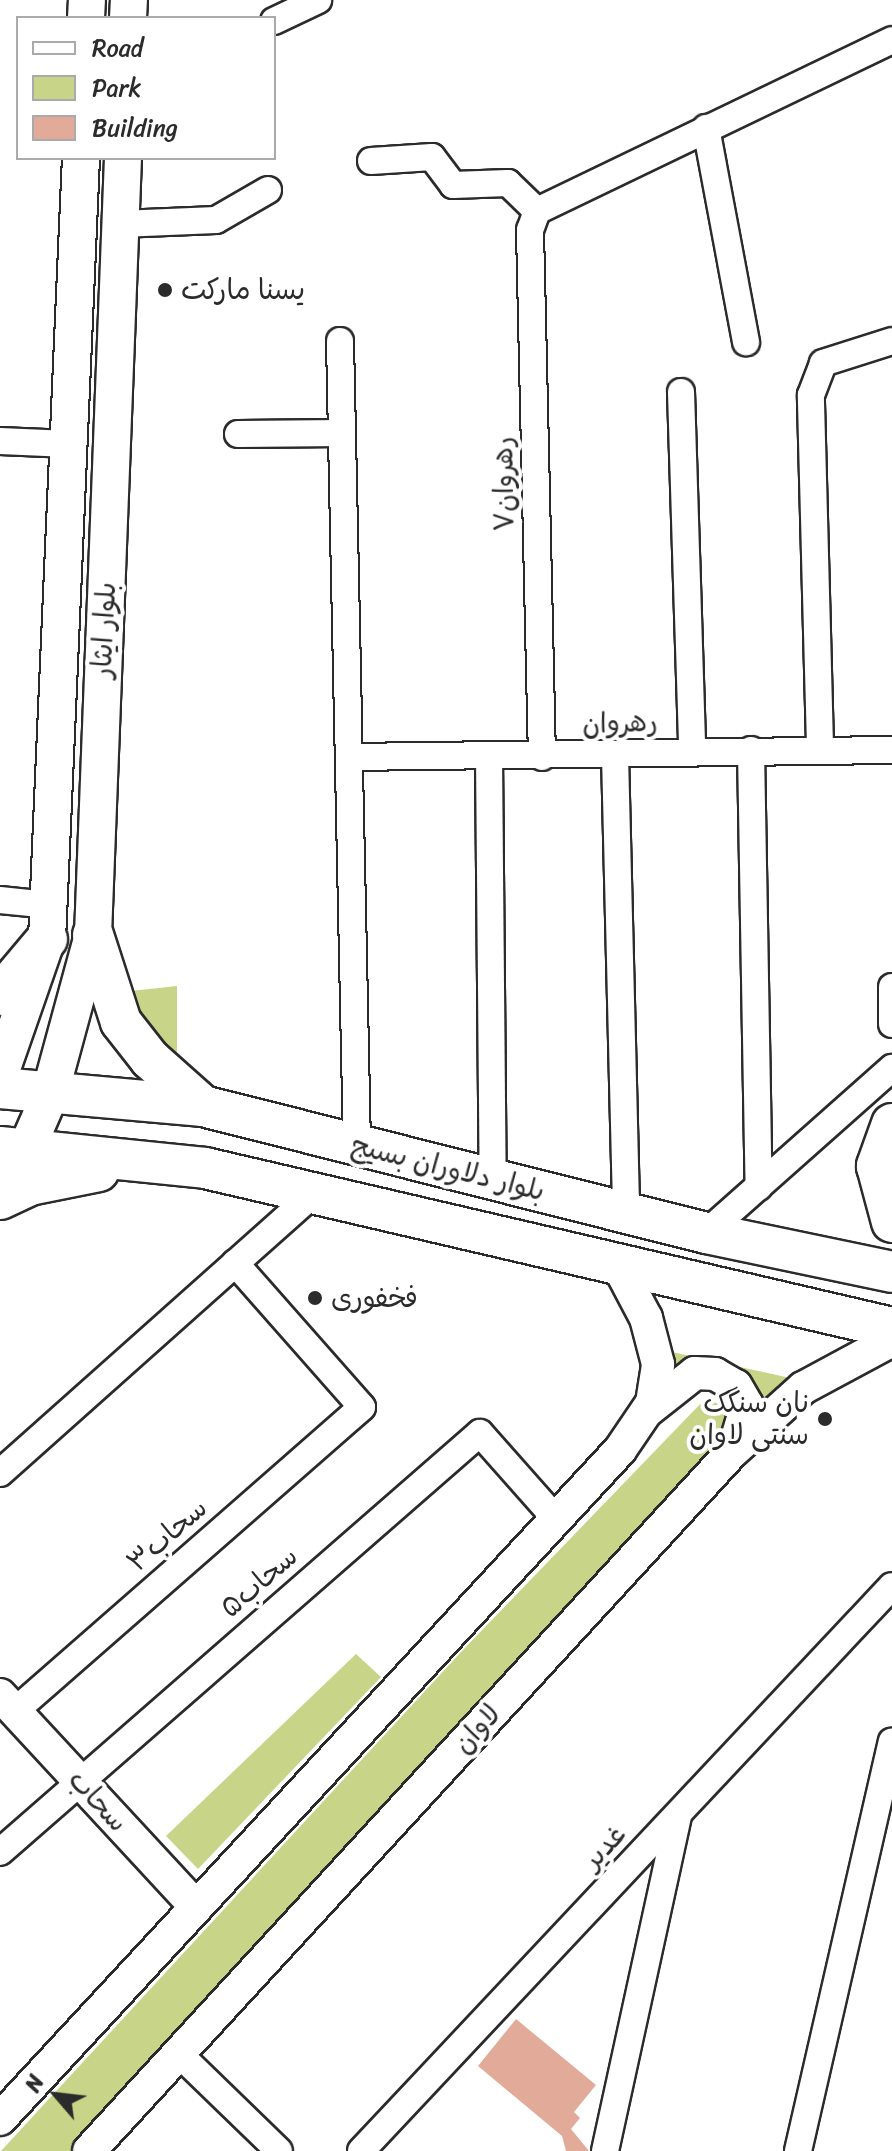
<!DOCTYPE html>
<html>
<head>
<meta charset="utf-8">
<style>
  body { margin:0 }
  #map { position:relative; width:892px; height:2151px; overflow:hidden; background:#fff; font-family:Sriracha,"Playpen Sans Arabic",sans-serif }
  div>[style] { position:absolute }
  .green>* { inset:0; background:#c8d487 }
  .building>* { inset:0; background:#e2ab99 }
  .roads { filter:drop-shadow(2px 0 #2b2b2b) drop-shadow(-2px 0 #2b2b2b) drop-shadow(0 2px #2b2b2b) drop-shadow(0 -2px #2b2b2b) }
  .minor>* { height:26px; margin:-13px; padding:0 13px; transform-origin:13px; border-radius:13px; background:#fff }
  .tertiary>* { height:32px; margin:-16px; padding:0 16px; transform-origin:16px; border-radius:16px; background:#fff }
  .secondary>* { height:36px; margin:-18px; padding:0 18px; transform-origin:18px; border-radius:18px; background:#fff }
  .primary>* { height:40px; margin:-20px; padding:0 20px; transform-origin:20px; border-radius:20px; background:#fff }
  .dots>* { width:22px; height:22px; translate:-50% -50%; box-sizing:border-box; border:4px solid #fff; border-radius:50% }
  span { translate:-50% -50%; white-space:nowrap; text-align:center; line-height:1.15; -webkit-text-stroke:8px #fff; paint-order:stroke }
  .poi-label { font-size:28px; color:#2b2b2b }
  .left { translate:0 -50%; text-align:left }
  .right { translate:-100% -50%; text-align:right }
  .street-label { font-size:28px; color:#2b2b2b }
  .legend { position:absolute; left:16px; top:16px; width:260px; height:144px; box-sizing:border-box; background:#fff; border:2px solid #aaa; margin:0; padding:10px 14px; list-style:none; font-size:24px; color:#2b2b2b }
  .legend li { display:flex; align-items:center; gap:16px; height:40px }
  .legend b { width:40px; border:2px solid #aaa }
  .north { position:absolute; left:16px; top:2055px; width:80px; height:80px; -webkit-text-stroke:6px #fff; paint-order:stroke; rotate:298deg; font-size:22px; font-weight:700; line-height:32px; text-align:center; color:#2b2b2b }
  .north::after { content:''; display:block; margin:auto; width:28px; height:36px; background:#2b2b2b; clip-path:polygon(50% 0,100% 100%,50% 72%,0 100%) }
</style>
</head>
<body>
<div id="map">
  <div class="green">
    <div style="clip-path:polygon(177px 986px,177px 1055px,168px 1057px,145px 1028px,131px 991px)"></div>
    <div style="clip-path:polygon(663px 1350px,799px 1380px,763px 1410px,758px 1394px,669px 1385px)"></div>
    <div style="clip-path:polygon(705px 1399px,725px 1406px,733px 1423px,724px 1444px,76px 2151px,1px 2151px,461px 1652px)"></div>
    <div style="clip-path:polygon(356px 1654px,381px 1677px,198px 1869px,166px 1836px)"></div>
  </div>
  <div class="building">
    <div style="clip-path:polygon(516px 2019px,596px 2085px,574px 2112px,580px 2118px,571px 2129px,589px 2151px,566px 2151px,562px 2136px,478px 2066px)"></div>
  </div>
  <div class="roads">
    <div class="minor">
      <div style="left:274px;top:21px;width:49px;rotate:-25.5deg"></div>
      <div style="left:706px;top:128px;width:218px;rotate:79.4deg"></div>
      <div style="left:371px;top:161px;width:61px;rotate:-3.8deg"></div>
      <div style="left:432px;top:157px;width:35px;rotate:53deg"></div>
      <div style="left:453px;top:185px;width:55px;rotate:-2.1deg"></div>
      <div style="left:508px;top:183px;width:40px;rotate:44deg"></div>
      <div style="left:537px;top:211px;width:20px;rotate:110deg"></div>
      <div style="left:530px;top:230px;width:527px;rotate:88.7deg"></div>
      <div style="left:537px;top:211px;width:394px;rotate:-25.7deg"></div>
      <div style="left:120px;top:224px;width:96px;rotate:-2.4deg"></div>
      <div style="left:216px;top:220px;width:60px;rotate:-30deg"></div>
      <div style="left:340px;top:341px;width:803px;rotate:88.79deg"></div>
      <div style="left:681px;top:392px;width:360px;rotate:88.2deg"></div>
      <div style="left:238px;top:434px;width:104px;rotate:-0.6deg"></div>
      <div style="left:0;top:441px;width:69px;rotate:2.5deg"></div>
      <div style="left:820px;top:746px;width:351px;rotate:-91.5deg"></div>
      <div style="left:811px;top:395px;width:34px;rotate:-69deg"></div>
      <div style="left:823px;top:363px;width:72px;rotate:-17.7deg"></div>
      <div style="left:751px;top:750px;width:437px;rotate:89deg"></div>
      <div style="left:615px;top:755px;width:457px;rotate:88.6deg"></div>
      <div style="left:489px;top:756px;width:424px;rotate:89.5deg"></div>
      <div style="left:349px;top:757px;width:543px;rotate:-0.74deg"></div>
      <div style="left:0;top:900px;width:48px;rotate:5.9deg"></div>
      <div style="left:892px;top:987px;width:37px;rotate:90deg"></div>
      <div style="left:706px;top:1233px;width:249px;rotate:-41.6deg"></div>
      <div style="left:0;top:1473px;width:419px;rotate:-41.7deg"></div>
      <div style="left:15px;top:1711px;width:461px;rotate:-41.2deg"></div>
      <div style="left:362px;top:1407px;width:192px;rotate:-131.4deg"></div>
      <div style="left:0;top:1852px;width:637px;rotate:-41.12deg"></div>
      <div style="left:480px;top:1433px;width:115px;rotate:48.5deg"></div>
      <div style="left:179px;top:2054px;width:139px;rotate:44.1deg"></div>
      <div style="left:361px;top:2151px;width:775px;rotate:-46.78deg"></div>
      <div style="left:605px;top:2151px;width:344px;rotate:-77.7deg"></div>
      <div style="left:798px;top:2151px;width:420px;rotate:-77.1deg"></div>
    </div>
    <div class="tertiary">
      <div style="left:647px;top:1411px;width:61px;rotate:-38.4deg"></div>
      <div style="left:695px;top:1373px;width:20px;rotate:3deg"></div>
      <div style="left:715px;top:1374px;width:24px;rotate:30deg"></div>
      <div style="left:736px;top:1386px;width:22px;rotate:60deg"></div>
      <div style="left:747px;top:1405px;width:45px;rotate:106.8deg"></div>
      <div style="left:0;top:1695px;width:289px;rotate:47.2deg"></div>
      <div style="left:0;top:2119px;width:912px;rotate:-47.18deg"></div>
      <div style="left:620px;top:1450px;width:57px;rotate:-55.8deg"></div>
      <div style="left:652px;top:1403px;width:39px;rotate:-81deg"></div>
      <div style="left:658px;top:1364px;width:48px;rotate:-104.6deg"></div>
      <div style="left:646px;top:1318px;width:60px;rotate:-117.8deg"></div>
      <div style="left:89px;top:2151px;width:951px;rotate:-47.39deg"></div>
      <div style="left:733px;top:1451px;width:94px;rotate:-42deg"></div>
      <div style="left:803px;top:1388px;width:101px;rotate:-28.3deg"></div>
    </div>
    <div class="secondary">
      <div style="left:86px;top:18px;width:18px;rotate:-87deg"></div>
      <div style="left:128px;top:18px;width:18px;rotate:-87deg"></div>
      <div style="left:0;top:1074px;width:143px;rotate:-70.8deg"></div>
      <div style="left:47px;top:939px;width:782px;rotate:-87.51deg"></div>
      <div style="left:0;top:1177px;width:37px;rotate:-46deg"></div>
      <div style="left:26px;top:1150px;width:58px;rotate:-66.5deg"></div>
      <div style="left:49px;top:1097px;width:168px;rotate:-74.8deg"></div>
      <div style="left:93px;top:935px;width:778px;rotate:-87.79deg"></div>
    </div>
    <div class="primary">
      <div style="left:93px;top:935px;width:91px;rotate:72.2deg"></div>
      <div style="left:121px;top:1022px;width:47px;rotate:51.9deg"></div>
      <div style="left:150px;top:1059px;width:71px;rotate:41.6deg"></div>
      <div style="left:0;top:995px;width:73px;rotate:-50deg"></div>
      <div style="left:0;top:1088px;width:204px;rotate:5.1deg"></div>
      <div style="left:203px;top:1106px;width:519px;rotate:14.17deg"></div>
      <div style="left:706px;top:1233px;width:190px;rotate:11.8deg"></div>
      <div style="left:892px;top:1124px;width:45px;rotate:109.7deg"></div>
      <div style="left:877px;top:1166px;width:58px;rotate:75deg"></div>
      <div style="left:0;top:1147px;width:206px;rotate:5.8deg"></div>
      <div style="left:205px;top:1168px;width:705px;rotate:13.11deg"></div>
      <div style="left:0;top:1199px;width:33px;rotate:-25deg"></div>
      <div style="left:30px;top:1185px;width:70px;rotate:-11.5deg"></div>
    </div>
  </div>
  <div class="dots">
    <div style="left:165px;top:290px;background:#2b2b2b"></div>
    <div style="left:315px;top:1298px;background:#2b2b2b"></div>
    <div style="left:825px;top:1419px;background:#2b2b2b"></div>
  </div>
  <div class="poi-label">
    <span class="left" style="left:181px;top:290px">یسنا مارکت</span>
    <span class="left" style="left:331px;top:1298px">فخفوری</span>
    <span class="right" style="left:809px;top:1419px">نان سنگک<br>سنتی لاوان</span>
  </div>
  <div class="street-label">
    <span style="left:504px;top:484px;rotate:-91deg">رهروان۷</span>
    <span style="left:104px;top:630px;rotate:-87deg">بلوار ایثار</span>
    <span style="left:620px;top:723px;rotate:-2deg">رهروان</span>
    <span style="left:448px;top:1168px;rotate:14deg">بلوار دلاوران بسیج</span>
    <span style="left:167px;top:1535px;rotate:-41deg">۳سحاب</span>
    <span style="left:259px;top:1582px;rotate:-41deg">۵سحاب</span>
    <span style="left:477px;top:1729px;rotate:-47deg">لاوان</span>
    <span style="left:98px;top:1801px;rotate:47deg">سحاب</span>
    <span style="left:604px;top:1847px;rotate:-47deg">غدیر</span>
  </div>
  <ul class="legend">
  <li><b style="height:10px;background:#fff"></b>Road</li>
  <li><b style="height:22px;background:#c8d487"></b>Park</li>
  <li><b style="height:22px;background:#e2ab99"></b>Building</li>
  </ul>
  <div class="north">N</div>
</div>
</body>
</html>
